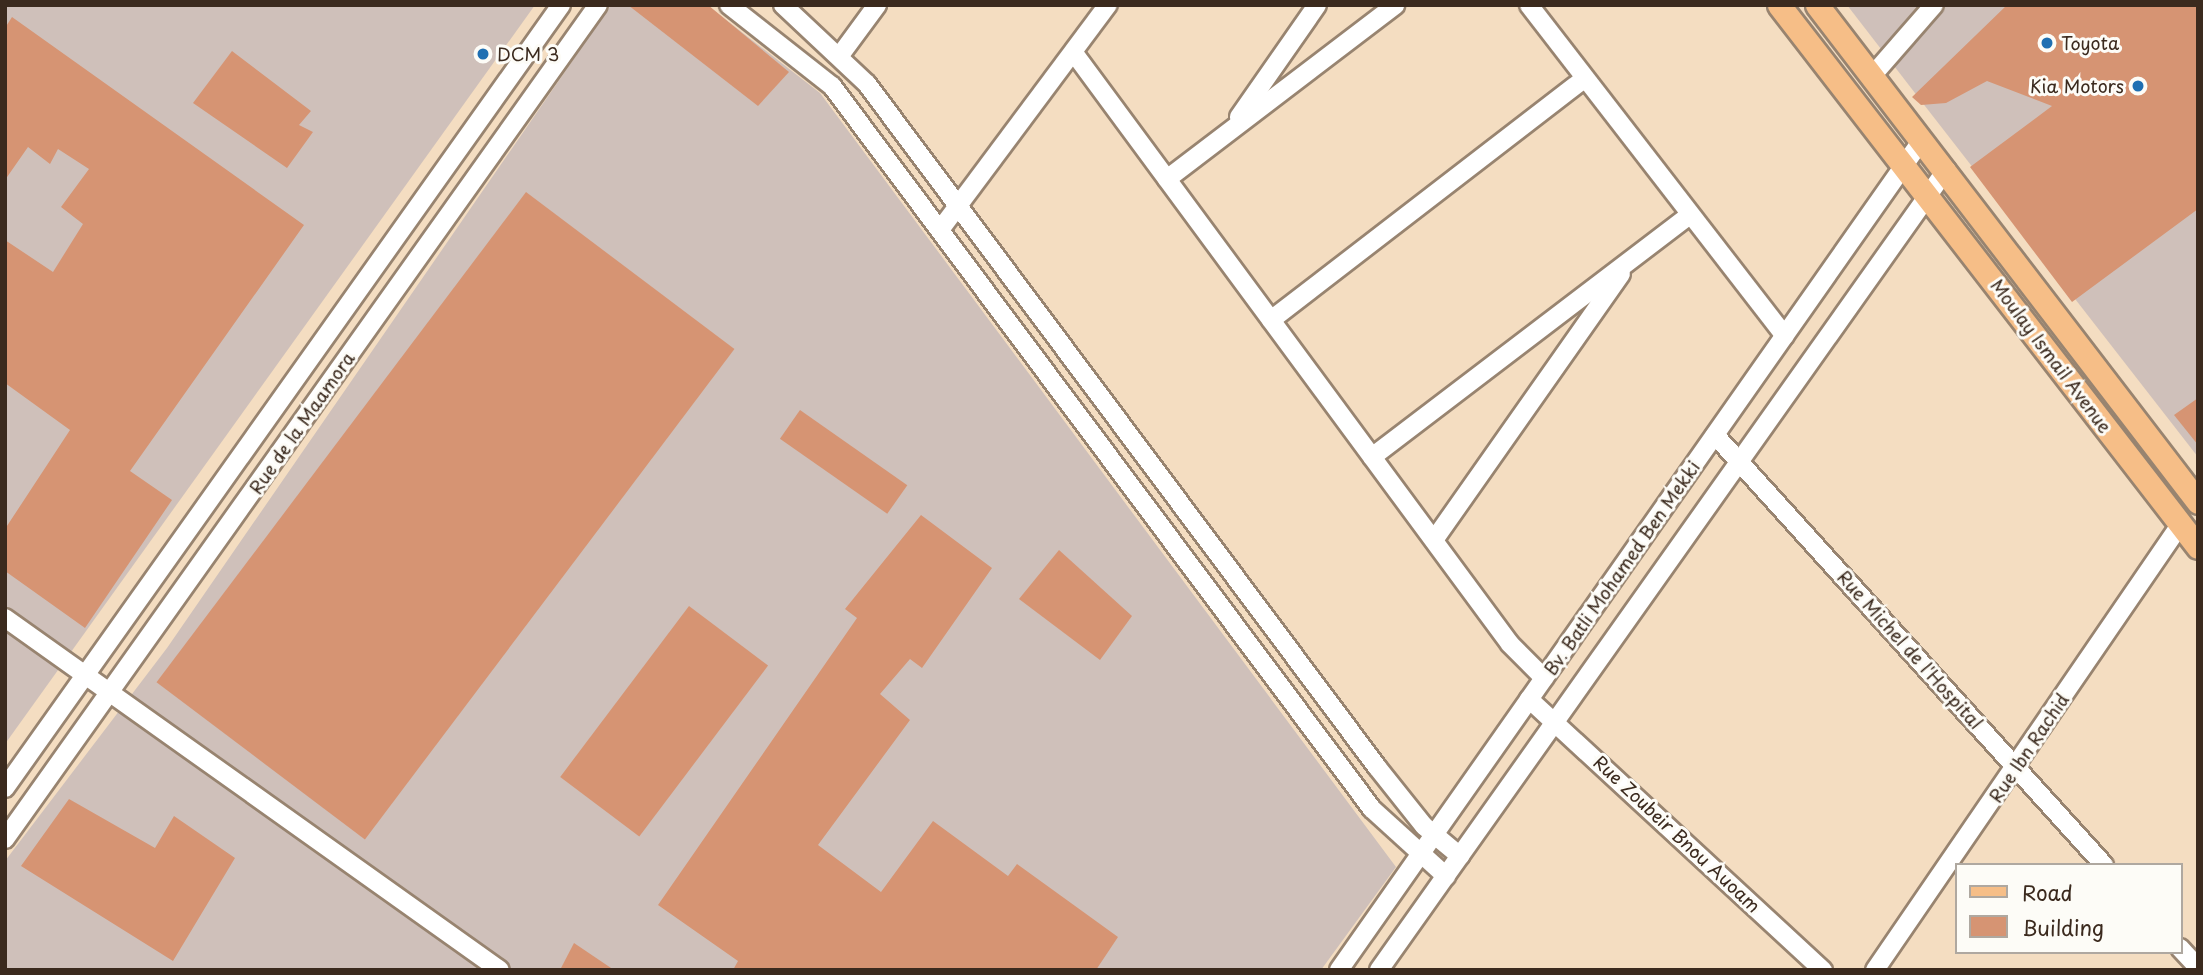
<!DOCTYPE html>
<html>
<head>
<meta charset="utf-8">
<style>
  body { margin:0 }
  #map { position:relative; width:2203px; height:975px; overflow:hidden; background:#f4ddc1; font-family:"Playpen Sans",sans-serif }
  div>[style] { position:absolute }
  .industrial>* { inset:0; background:#cfc0ba }
  .building>* { inset:0; background:#d69473; transform-origin:0 0 }
  .roads { filter:drop-shadow(2px 0 #988470) drop-shadow(-2px 0 #988470) drop-shadow(0 2px #988470) drop-shadow(0 -2px #988470) }
  .minor>* { height:18px; margin:-9px; padding:0 9px; transform-origin:9px; border-radius:9px; background:#fff }
  .major>* { height:23px; margin:-11.5px; padding:0 11.5px; transform-origin:11.5px; border-radius:11.5px; background:#f6be87 }
  .dots>* { width:19px; height:19px; translate:-50% -50%; box-sizing:border-box; border:4px solid #fdfcf7; border-radius:50% }
  span { translate:-50% -50%; white-space:nowrap; text-align:center; line-height:1.15; -webkit-text-stroke:6px #fdfcf7; paint-order:stroke }
  .poi-label { font-size:18px; color:#3b2a1e }
  .left { translate:0 -50%; text-align:left }
  .right { translate:-100% -50%; text-align:right }
  .street-label { font-size:18px; color:#3b2a1e }
  .frame { position:absolute; inset:0; border:7px solid #3b2a1e; pointer-events:none }
  .legend { position:absolute; left:1955px; top:863px; width:228px; height:91px; box-sizing:border-box; background:#fdfcf7; border:2px solid #afa8a0; margin:0; padding:9px 12px; list-style:none; font-size:21px; color:#3b2a1e }
  .legend li { display:flex; align-items:center; gap:14px; height:35px }
  .legend b { width:35px; border:2px solid #afa8a0 }
</style>
</head>
<body>
<div id="map">
  <div class="industrial">
    <div style="clip-path:polygon(5px 5px,535px 5px,5px 744px)"></div>
    <div style="clip-path:polygon(611px 5px,707px 5px,820px 93px,1396px 867px,1321px 970px,5px 970px,5px 861px,167px 648px)"></div>
    <div style="clip-path:polygon(1847px 5px,2198px 5px,2198px 457px,1925px 106px)"></div>
  </div>
  <div class="building">
    <div style="clip-path:polygon(628px 5px,708px 5px,789px 72px,758px 106px)"></div>
    <div style="clip-path:polygon(2007px 5px,2198px 5px,2198px 209px,2072px 302px,1970px 167px,2052px 106px,1987px 81px,1946px 103px,1921px 105px,1912px 97px)"></div>
    <div style="clip-path:polygon(12px 17px,304px 225px,130px 471px,172px 500px,85px 628px,5px 571px,5px 529px,70px 430px,5px 383px,5px 240px,53px 272px,83px 224px,61px 207px,89px 169px,58px 149px,50px 164px,28px 147px,5px 180px,5px 28px)"></div>
    <div style="clip-path:polygon(232px 51px,311px 111px,299px 125px,313px 132px,287px 168px,193px 103px)"></div>
    <div style="left:526px;top:192px;width:261px;height:614px;rotate:37deg"></div>
    <div style="clip-path:polygon(2198px 398px,2198px 445px,2174px 415px)"></div>
    <div style="left:800px;top:410px;width:131px;height:35px;rotate:35deg"></div>
    <div style="clip-path:polygon(921px 515px,992px 568px,922px 668px,910px 659px,880px 694px,910px 720px,818px 845px,881px 892px,933px 821px,1008px 876px,1017px 864px,1118px 937px,1096px 970px,733px 970px,738px 961px,658px 905px,857px 618px,845px 609px)"></div>
    <div style="clip-path:polygon(1059px 550px,1132px 616px,1100px 660px,1019px 599px)"></div>
    <div style="left:689px;top:606px;width:99px;height:214px;rotate:37deg"></div>
    <div style="clip-path:polygon(69px 799px,155px 848px,174px 816px,235px 858px,173px 961px,21px 866px)"></div>
    <div style="clip-path:polygon(574px 943px,614px 970px,560px 970px)"></div>
  </div>
  <div class="roads">
    <div class="minor">
      <div style="left:729px;top:5px;width:131px;rotate:38.2deg"></div>
      <div style="left:832px;top:86px;width:902px;rotate:53.24deg"></div>
      <div style="left:1372px;top:809px;width:100px;rotate:42.2deg"></div>
      <div style="left:783px;top:5px;width:115px;rotate:43.2deg"></div>
      <div style="left:867px;top:84px;width:852px;rotate:53.25deg"></div>
      <div style="left:1377px;top:767px;width:75px;rotate:51.5deg"></div>
      <div style="left:1424px;top:826px;width:47px;rotate:39.8deg"></div>
      <div style="left:1529px;top:5px;width:418px;rotate:52.3deg"></div>
      <div style="left:1074px;top:53px;width:734px;rotate:53.58deg"></div>
      <div style="left:1510px;top:644px;width:48px;rotate:45deg"></div>
      <div style="left:841px;top:54px;width:61px;rotate:-53.7deg"></div>
      <div style="left:1872px;top:76px;width:94px;rotate:-48.9deg"></div>
      <div style="left:1239px;top:117px;width:136px;rotate:-55.1deg"></div>
      <div style="left:1167px;top:179px;width:287px;rotate:-37.3deg"></div>
      <div style="left:940px;top:230px;width:281px;rotate:-53.3deg"></div>
      <div style="left:1271px;top:320px;width:396px;rotate:-37.6deg"></div>
      <div style="left:1715px;top:435px;width:580px;rotate:47.87deg"></div>
      <div style="left:1372px;top:457px;width:400px;rotate:-37.3deg"></div>
      <div style="left:1434px;top:540px;width:325px;rotate:-54.9deg"></div>
      <div style="left:5px;top:618px;width:607px;rotate:35.42deg"></div>
      <div style="left:1529px;top:699px;width:400px;rotate:42.7deg"></div>
      <div style="left:5px;top:788px;width:960px;rotate:-54.62deg"></div>
      <div style="left:5px;top:839px;width:1023px;rotate:-54.59deg"></div>
      <div style="left:2180px;top:948px;width:26px;rotate:47deg"></div>
      <div style="left:1339px;top:970px;width:1014px;rotate:-54.92deg"></div>
      <div style="left:1379px;top:970px;width:981px;rotate:-54.67deg"></div>
      <div style="left:1875px;top:970px;width:539px;rotate:-55.57deg"></div>
    </div>
    <div class="major">
      <div style="left:1779px;top:5px;width:685px;rotate:52.29deg"></div>
      <div style="left:1817px;top:5px;width:626px;rotate:52.53deg"></div>
    </div>
  </div>
  <div class="dots">
    <div style="left:2047px;top:43px;background:#1f6fb2"></div>
    <div style="left:483px;top:54px;background:#1f6fb2"></div>
    <div style="left:2138px;top:86px;background:#1f6fb2"></div>
  </div>
  <div class="poi-label">
    <span class="left" style="left:2061px;top:43px">Toyota</span>
    <span class="left" style="left:497px;top:54px">DCM 3</span>
    <span class="right" style="left:2124px;top:86px">Kia Motors</span>
  </div>
  <div class="street-label">
    <span style="left:2051px;top:356px;rotate:53deg">Moulay Ismail Avenue</span>
    <span style="left:302px;top:423px;rotate:-55deg">Rue de la Maamora</span>
    <span style="left:1622px;top:568px;rotate:-55deg">Bv. Batli Mohamed Ben Mekki</span>
    <span style="left:1910px;top:650px;rotate:48deg">Rue Michel de l'Hospital</span>
    <span style="left:2029px;top:748px;rotate:-56deg">Rue Ibn Rachid</span>
    <span style="left:1677px;top:834px;rotate:43deg">Rue Zoubeir Bnou Auoam</span>
  </div>
  <div class="frame"></div>
  <ul class="legend">
  <li><b style="height:9px;background:#f6be87"></b>Road</li>
  <li><b style="height:19px;background:#d69473"></b>Building</li>
  </ul>
</div>
</body>
</html>
